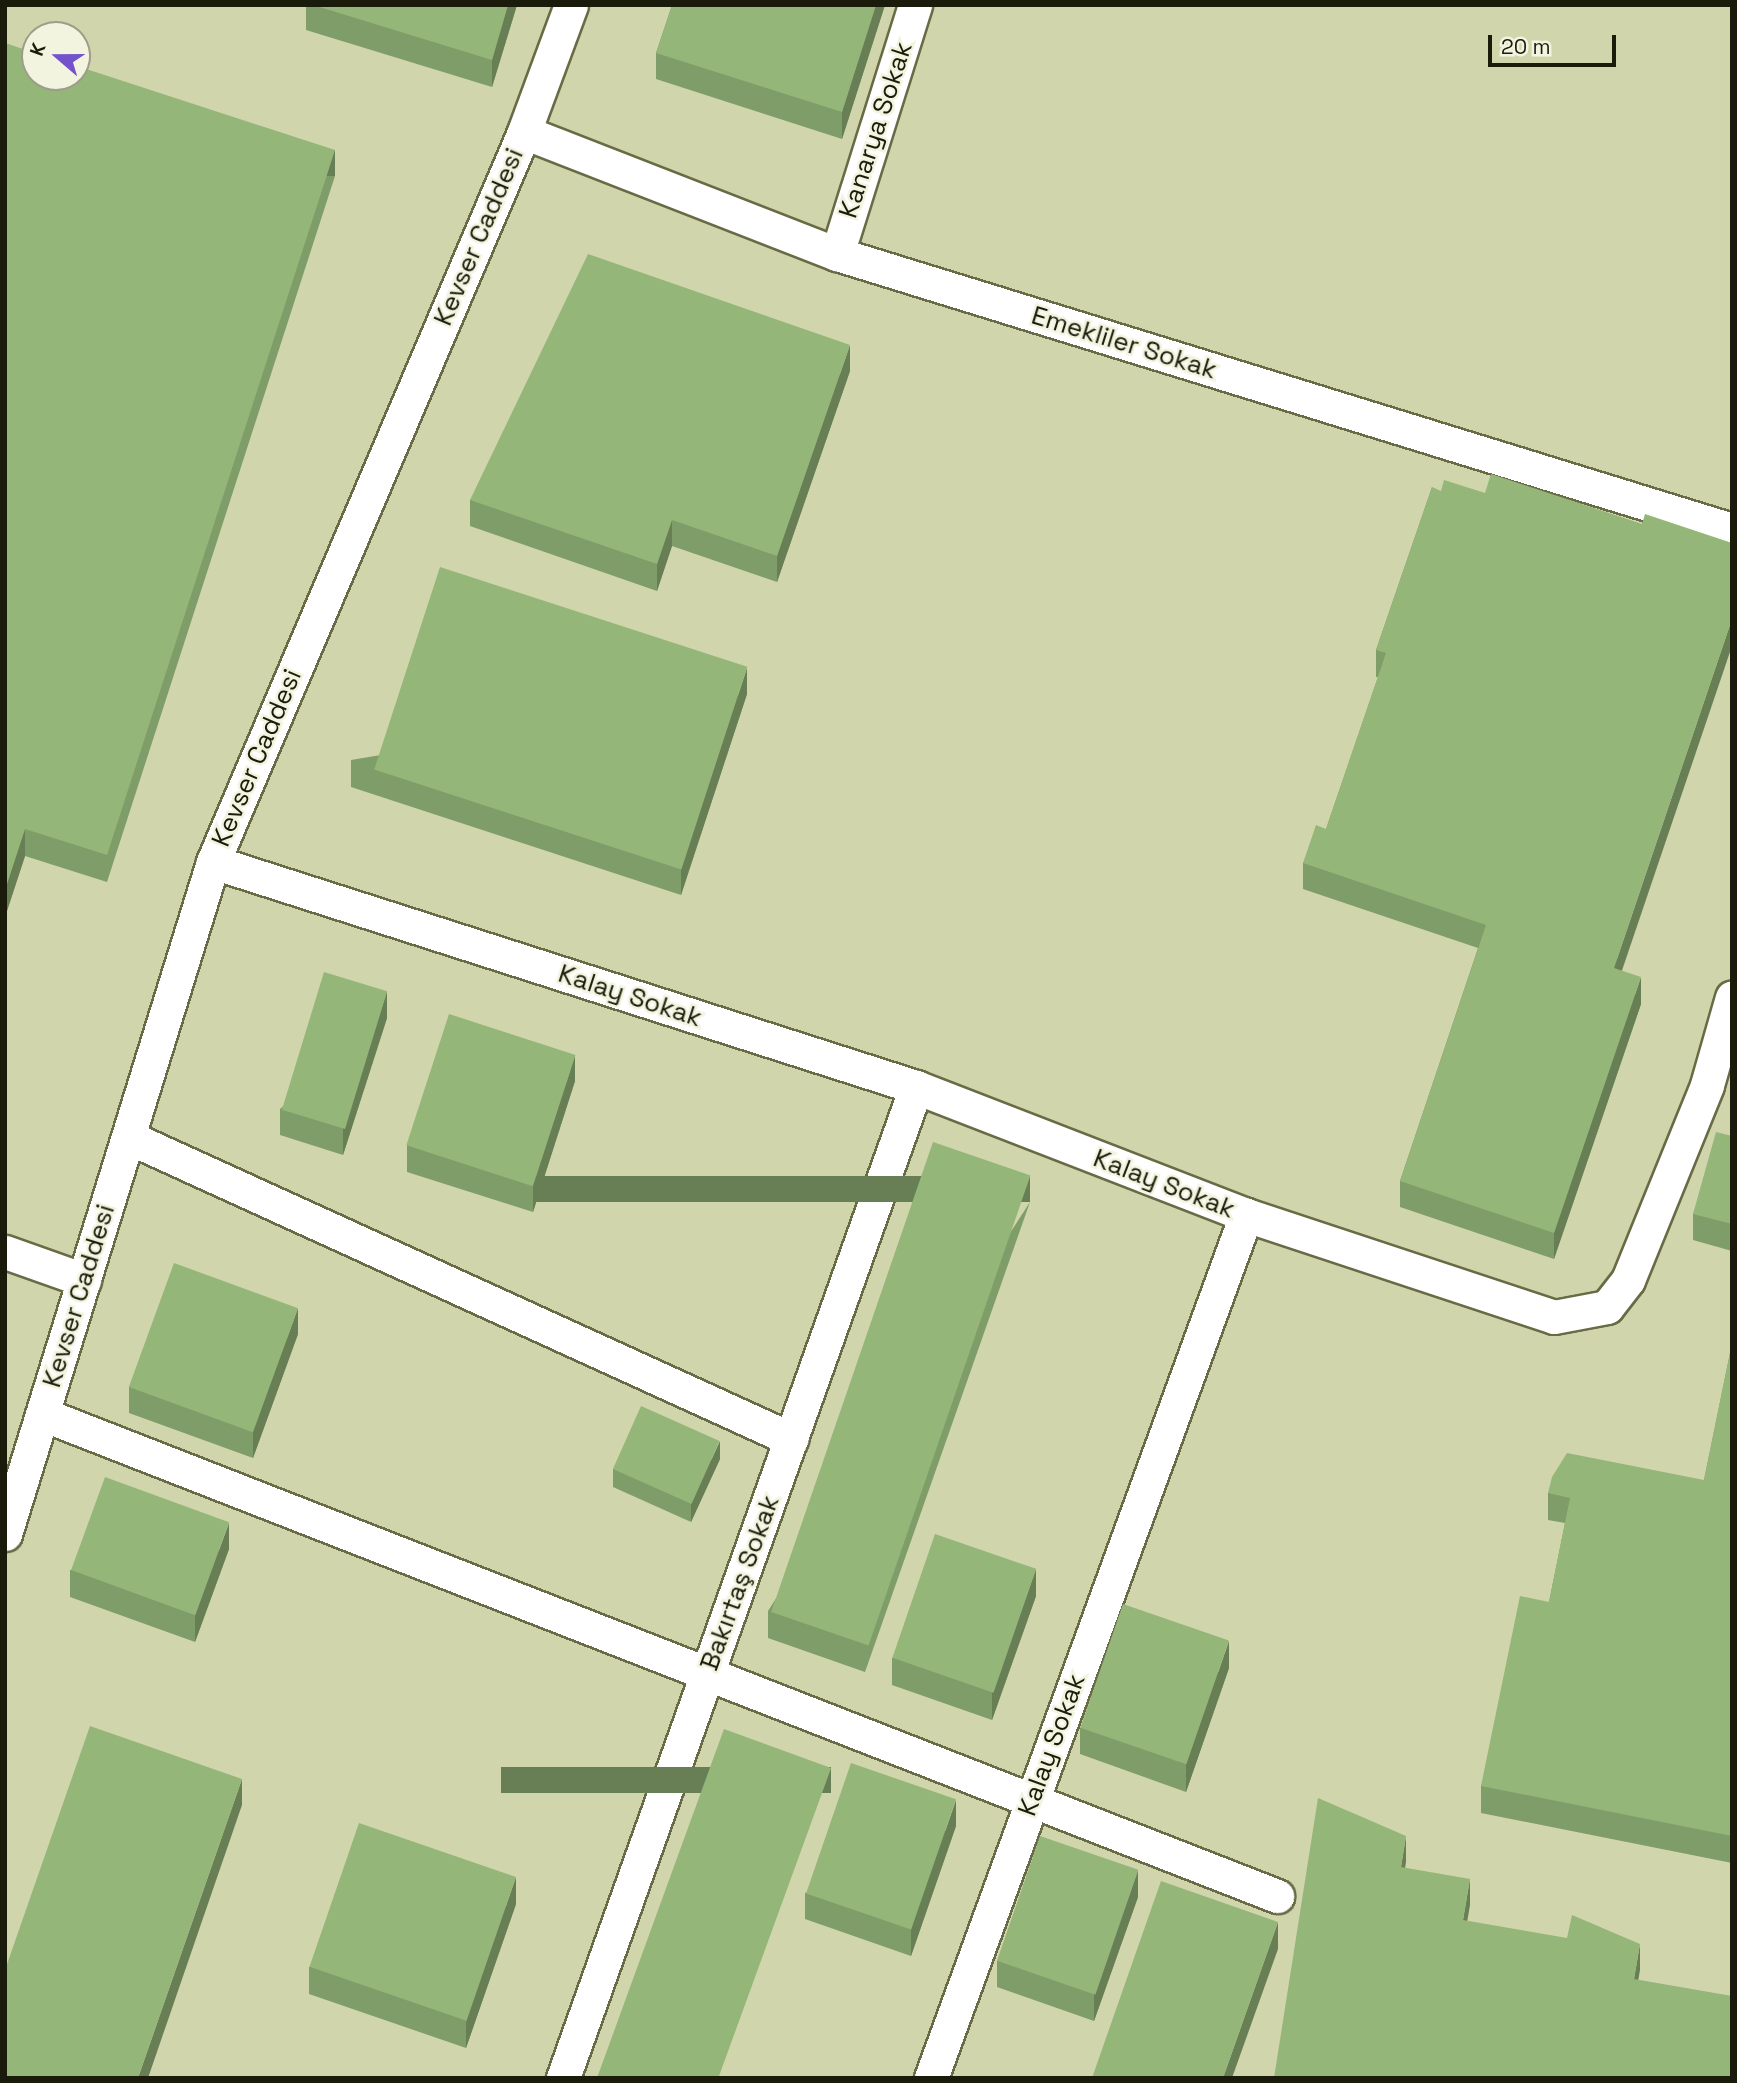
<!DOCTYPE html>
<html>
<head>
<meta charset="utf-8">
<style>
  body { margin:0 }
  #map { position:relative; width:1737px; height:2083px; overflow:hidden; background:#d1d5ab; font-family:"Space Grotesk",sans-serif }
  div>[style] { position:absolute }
  .roads { filter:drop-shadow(2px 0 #686b45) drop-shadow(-2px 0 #686b45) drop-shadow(0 2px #686b45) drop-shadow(0 -2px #686b45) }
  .minor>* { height:33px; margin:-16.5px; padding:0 16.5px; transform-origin:16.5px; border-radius:16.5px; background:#fff }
  .wall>* { inset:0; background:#7f9d68 }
  .shaded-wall>* { inset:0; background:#687f55; transform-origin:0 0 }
  .building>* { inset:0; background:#94b679; transform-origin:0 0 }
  span { translate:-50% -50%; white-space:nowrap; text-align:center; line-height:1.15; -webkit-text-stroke:5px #f2f4df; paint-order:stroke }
  .street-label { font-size:26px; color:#1a1b0b }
  .frame { position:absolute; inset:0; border:7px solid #1a1b0b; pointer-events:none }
  .north { position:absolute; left:21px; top:21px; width:70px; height:70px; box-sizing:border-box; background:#f2f4df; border:2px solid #9c9d8a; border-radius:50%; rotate:290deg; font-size:19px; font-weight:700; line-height:28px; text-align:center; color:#1a1b0b }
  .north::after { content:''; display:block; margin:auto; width:24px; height:32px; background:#7352cb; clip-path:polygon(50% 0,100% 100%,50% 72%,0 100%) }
  .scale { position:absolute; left:1488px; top:35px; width:128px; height:32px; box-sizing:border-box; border:4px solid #1a1b0b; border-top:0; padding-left:9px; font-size:21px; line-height:24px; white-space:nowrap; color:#1a1b0b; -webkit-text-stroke:5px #f2f4df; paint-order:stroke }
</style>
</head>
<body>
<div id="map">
  <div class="roads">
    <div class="minor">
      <div style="left:524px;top:132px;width:336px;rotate:21.3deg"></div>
      <div style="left:837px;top:254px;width:937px;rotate:17.14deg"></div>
      <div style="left:837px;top:254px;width:261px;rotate:-72.6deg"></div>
      <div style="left:213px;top:862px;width:738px;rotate:17.75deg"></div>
      <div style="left:916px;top:1087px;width:354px;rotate:21.2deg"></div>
      <div style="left:1246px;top:1215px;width:324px;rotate:18.3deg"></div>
      <div style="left:1554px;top:1317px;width:54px;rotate:-10.7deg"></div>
      <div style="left:1607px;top:1307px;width:34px;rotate:-52deg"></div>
      <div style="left:1628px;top:1280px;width:210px;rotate:-67.9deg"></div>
      <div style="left:1707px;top:1085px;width:91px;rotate:-74.1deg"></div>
      <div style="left:128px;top:1137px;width:729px;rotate:24.49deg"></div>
      <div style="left:5px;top:1252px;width:84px;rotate:19.5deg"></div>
      <div style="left:42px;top:1414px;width:1326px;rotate:21.32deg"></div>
      <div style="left:5px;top:1534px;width:703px;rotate:-72.8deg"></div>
      <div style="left:213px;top:862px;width:793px;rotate:-66.92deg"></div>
      <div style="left:524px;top:132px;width:135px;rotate:-69.7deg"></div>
      <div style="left:563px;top:2078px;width:1052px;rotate:-70.39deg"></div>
      <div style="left:931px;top:2078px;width:919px;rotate:-69.95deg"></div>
    </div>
  </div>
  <div class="wall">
    <div style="clip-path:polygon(306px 5px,517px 5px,492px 87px,306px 30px)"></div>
    <div style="clip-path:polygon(672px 5px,885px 5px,842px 139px,656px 79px,656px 53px)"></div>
    <div style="clip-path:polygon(5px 43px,335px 176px,107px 882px,25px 856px,5px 917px)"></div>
    <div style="clip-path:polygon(850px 371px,777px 582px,672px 546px,657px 591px,470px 526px,470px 500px)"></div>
    <div style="clip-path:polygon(1432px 487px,1622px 971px,1641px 1004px,1554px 1259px,1400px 1207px,1400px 1181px,1478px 948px,1303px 889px,1303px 863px,1326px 829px,1378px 677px,1376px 677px,1376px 650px)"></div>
    <div style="clip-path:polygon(747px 694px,681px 895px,351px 787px,351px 760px)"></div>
    <div style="clip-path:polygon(387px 1018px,343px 1155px,280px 1135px,280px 1109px)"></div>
    <div style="clip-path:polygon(575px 1081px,533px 1212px,407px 1172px,407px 1145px)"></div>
    <div style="clip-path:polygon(1732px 1136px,1732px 1251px,1693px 1240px,1693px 1214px)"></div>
    <div style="clip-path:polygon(1030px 1202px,865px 1672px,768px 1638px,768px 1611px)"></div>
    <div style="clip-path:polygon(298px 1334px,253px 1458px,129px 1413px,129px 1387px)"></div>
    <div style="clip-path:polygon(1732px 1343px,1732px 1863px,1481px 1813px,1481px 1786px,1549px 1602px,1565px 1523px,1548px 1520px,1548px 1493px,1704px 1480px)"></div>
    <div style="clip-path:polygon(720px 1459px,691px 1522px,613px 1487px,613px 1469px)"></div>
    <div style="clip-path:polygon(229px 1549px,195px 1642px,70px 1597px,70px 1570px)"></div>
    <div style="clip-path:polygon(1036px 1596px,992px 1720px,892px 1685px,892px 1658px)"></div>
    <div style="clip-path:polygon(1229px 1668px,1186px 1792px,1080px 1754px,1080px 1728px)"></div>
    <div style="clip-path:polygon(956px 1826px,911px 1956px,805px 1919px,805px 1893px)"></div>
    <div style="clip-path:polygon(1138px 1897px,1094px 2021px,997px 1987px,997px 1961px)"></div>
    <div style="clip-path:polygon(516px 1904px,466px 2048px,309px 1994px,309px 1967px)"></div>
  </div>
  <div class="shaded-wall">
    <div style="clip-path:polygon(508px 5px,517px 5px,492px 87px,492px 60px)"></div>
    <div style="clip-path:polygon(876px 5px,885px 5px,842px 139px,842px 112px)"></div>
    <div style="left:335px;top:150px;width:26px;height:741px;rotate:90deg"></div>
    <div style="clip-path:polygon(850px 345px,850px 371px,777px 582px,777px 556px)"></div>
    <div style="clip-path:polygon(672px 520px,672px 546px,657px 591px,657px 564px)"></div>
    <div style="clip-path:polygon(1732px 619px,1732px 646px,1614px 994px,1614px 968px)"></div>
    <div style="clip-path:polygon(747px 668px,747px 694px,681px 895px,681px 869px)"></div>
    <div style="clip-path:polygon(25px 829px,25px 856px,5px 917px,5px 890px)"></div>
    <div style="clip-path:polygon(1641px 977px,1641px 1004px,1554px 1259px,1554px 1233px)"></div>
    <div style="clip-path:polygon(387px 991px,387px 1018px,343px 1155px,343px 1129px)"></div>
    <div style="clip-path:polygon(575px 1055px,575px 1081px,533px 1212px,533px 1186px)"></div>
    <div style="left:1030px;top:1176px;width:26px;height:497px;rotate:90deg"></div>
    <div style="clip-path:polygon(298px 1308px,298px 1334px,253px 1458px,253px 1432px)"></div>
    <div style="clip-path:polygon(720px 1441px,720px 1459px,691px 1522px,691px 1504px)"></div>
    <div style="clip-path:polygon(229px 1523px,229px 1549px,195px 1642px,195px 1616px)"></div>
    <div style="clip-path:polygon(1036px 1569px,1036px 1596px,992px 1720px,992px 1693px)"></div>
    <div style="clip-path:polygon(1229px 1641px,1229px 1668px,1186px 1792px,1186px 1765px)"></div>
    <div style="left:831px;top:1767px;width:26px;height:330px;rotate:90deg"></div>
    <div style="clip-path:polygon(242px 1779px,242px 1805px,148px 2078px,138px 2078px)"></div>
    <div style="clip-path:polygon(956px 1800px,956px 1826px,911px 1956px,911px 1930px)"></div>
    <div style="clip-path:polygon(1406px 1836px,1406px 1862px,1401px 1893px,1401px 1867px)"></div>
    <div style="clip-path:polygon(1138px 1870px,1138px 1897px,1094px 2021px,1094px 1995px)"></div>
    <div style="clip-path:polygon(516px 1877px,516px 1904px,466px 2048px,466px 2022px)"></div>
    <div style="clip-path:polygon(1470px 1879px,1470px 1905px,1463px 1946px,1463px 1920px)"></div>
    <div style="clip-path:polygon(1278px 1922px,1278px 1949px,1232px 2078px,1223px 2078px)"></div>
    <div style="clip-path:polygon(1640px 1944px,1640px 1970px,1634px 2005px,1634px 1979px)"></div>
  </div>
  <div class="building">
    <div style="clip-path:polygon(313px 5px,508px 5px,492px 60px)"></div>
    <div style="clip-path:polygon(672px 5px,876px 5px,842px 112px,656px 53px)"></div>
    <div style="clip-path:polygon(5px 43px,35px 53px,35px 77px,77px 77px,77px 66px,335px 150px,107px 855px,25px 829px,5px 890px)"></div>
    <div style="clip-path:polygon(588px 254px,850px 345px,777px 556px,672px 520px,657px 564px,470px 500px)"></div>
    <div style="clip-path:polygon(1491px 474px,1642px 524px,1645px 514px,1732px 543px,1732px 619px,1614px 968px,1641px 977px,1554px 1233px,1400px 1181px,1486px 925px,1303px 863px,1316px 825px,1326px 829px,1386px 653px,1376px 650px,1432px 487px,1441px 491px,1444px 480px,1485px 493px)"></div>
    <div style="left:440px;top:567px;width:323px;height:213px;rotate:18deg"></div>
    <div style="left:324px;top:972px;width:66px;height:144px;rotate:17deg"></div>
    <div style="left:449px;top:1014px;width:133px;height:138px;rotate:18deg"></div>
    <div style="clip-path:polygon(1716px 1132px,1732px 1136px,1732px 1224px,1693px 1214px)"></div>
    <div style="left:933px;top:1142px;width:103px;height:497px;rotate:19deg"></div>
    <div style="left:174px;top:1263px;width:132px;height:132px;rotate:20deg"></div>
    <div style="clip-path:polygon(1732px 1343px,1732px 1836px,1481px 1786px,1520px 1596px,1549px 1602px,1570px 1498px,1548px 1493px,1552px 1477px,1567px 1453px,1704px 1480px)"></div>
    <div style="left:641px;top:1406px;width:86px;height:69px;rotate:24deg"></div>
    <div style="left:105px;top:1477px;width:132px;height:99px;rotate:20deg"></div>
    <div style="left:935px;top:1534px;width:107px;height:131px;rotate:19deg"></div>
    <div style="left:1123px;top:1604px;width:112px;height:131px;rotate:19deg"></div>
    <div style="clip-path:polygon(90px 1726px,242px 1779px,138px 2078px,5px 2078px,5px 1970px)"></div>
    <div style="left:724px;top:1729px;width:114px;height:370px;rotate:20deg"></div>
    <div style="left:851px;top:1763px;width:111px;height:138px;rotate:19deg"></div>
    <div style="clip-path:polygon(1318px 1798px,1406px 1836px,1401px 1867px,1470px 1879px,1463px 1920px,1567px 1938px,1572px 1915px,1640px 1944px,1634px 1979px,1732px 1996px,1732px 2078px,1274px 2078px)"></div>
    <div style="left:359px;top:1823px;width:166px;height:152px;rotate:19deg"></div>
    <div style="left:1040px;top:1836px;width:104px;height:132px;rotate:19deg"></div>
    <div style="clip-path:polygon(1161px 1881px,1278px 1922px,1223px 2078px,1092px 2078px)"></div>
  </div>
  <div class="street-label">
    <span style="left:876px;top:130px;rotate:-72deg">Kanarya Sokak</span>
    <span style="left:479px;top:237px;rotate:-67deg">Kevser Caddesi</span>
    <span style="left:1124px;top:343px;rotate:17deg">Emekliler Sokak</span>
    <span style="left:257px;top:758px;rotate:-67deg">Kevser Caddesi</span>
    <span style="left:630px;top:996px;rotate:18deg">Kalay Sokak</span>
    <span style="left:1164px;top:1184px;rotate:21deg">Kalay Sokak</span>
    <span style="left:79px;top:1296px;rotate:-73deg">Kevser Caddesi</span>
    <span style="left:740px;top:1583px;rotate:-70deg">Bakırtaş Sokak</span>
    <span style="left:1052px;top:1745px;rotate:-70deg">Kalay Sokak</span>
  </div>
  <div class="frame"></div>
  <div class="north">K</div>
  <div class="scale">20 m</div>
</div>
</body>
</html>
